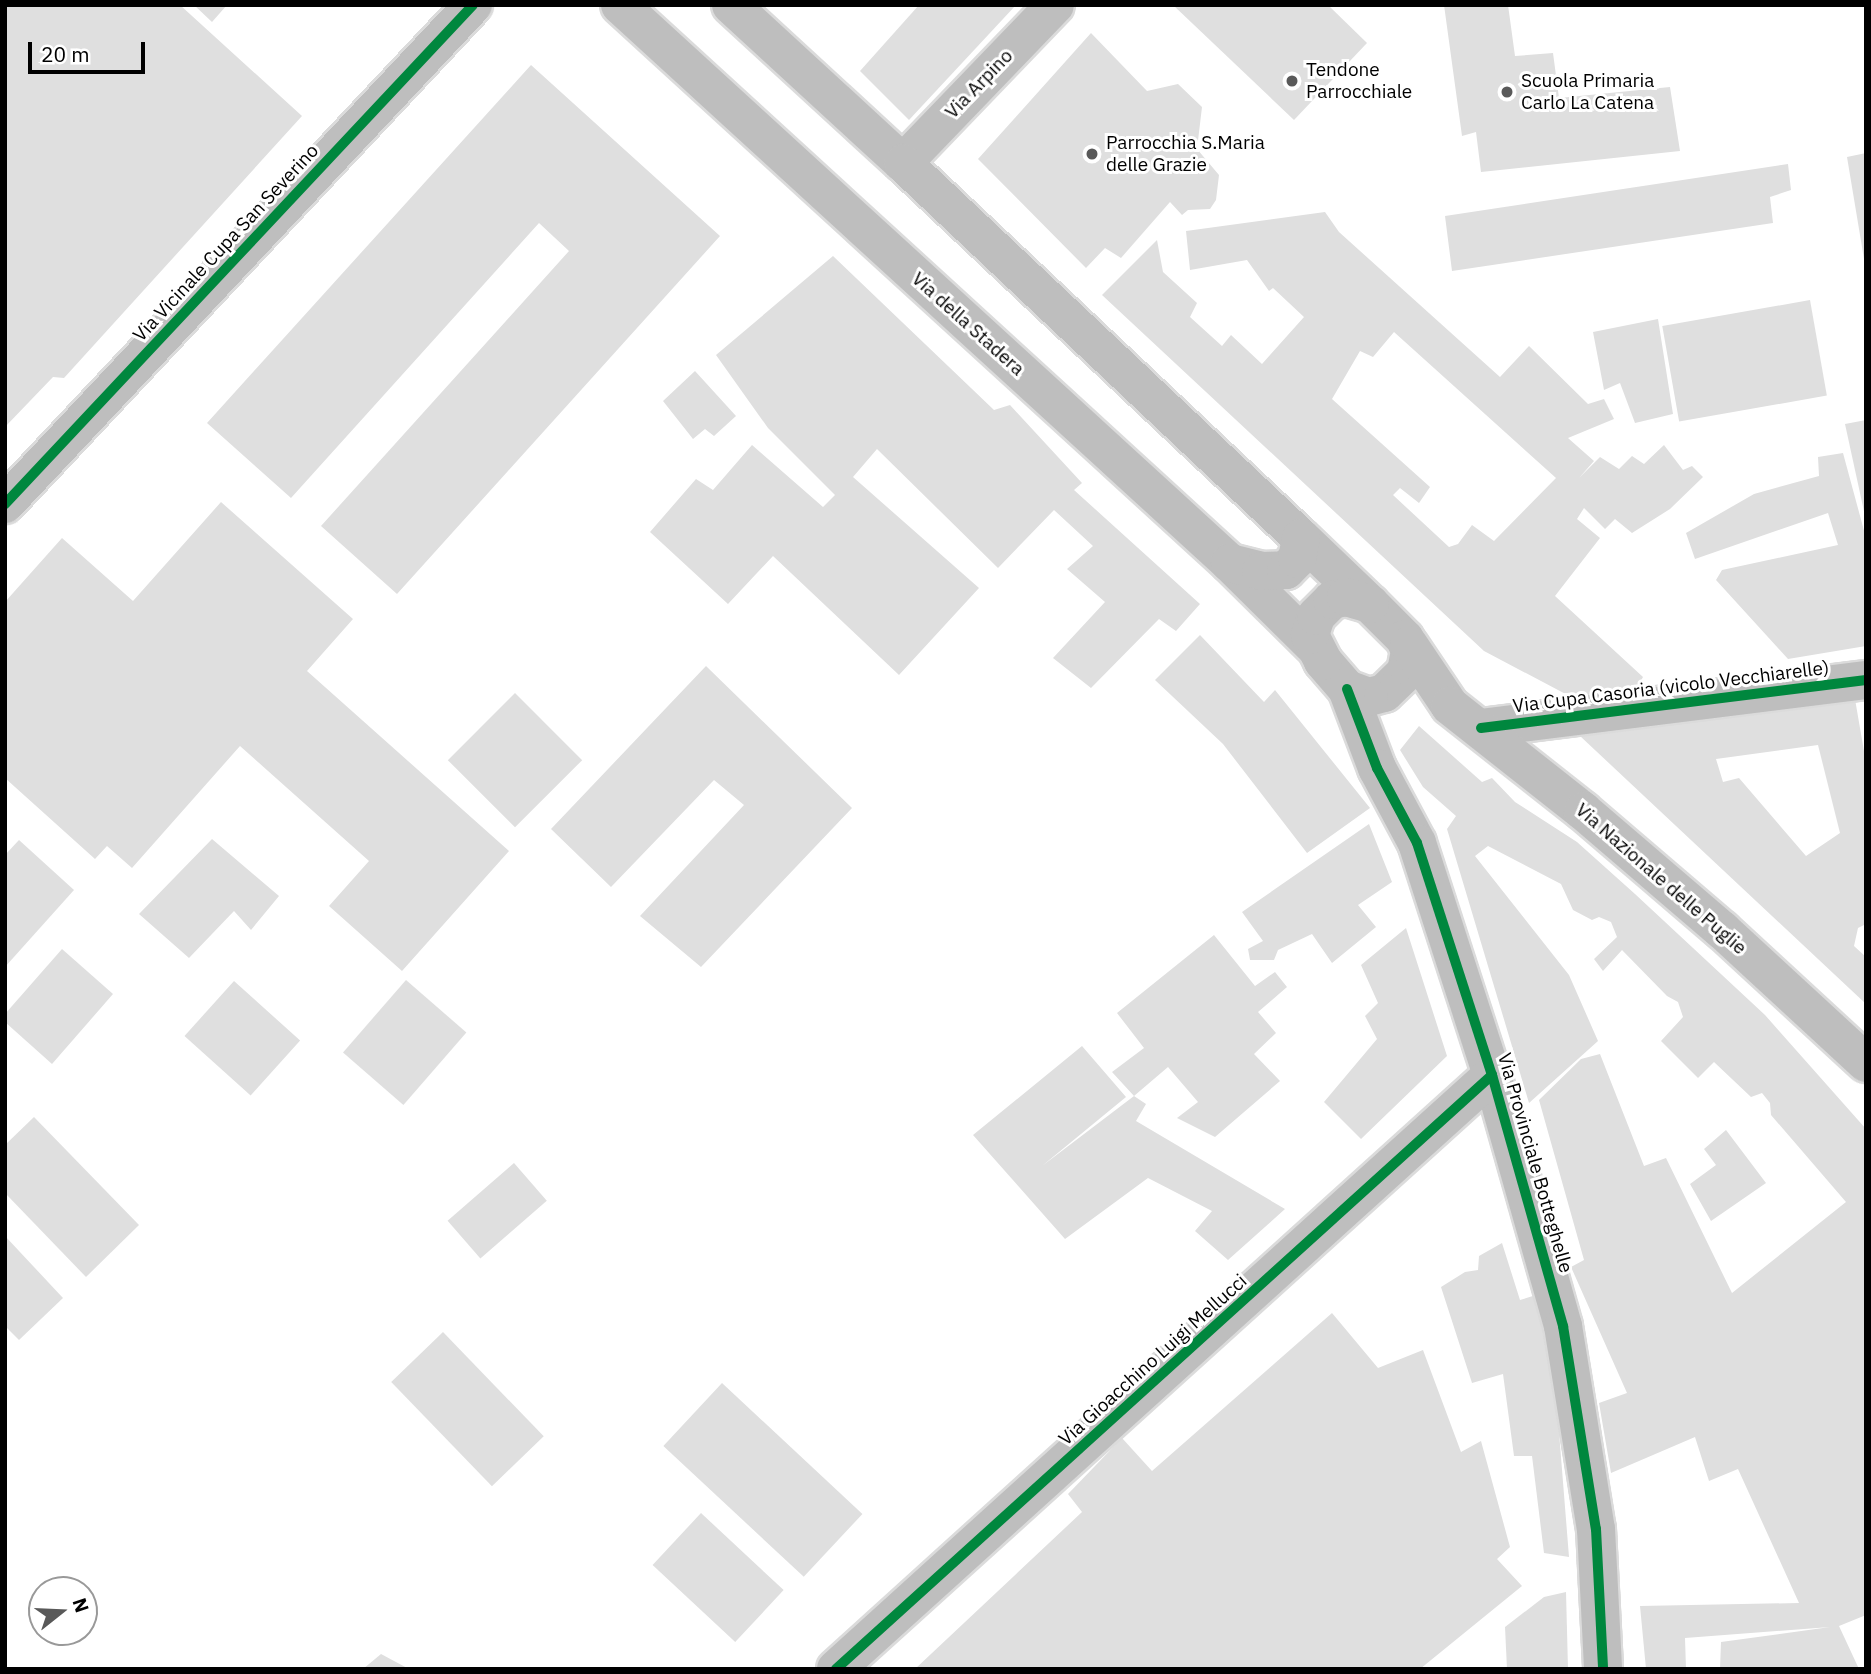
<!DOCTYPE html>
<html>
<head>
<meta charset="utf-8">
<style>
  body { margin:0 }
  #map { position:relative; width:1871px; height:1674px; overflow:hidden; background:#fff; font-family:"IBM Plex Sans",sans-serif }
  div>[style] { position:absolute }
  .building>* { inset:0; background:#dfdfdf; transform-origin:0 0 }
  .roads { filter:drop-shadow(2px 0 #dbdbdb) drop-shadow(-2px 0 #dbdbdb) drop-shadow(0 2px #dbdbdb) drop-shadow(0 -2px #dbdbdb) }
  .minor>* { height:38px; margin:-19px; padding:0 19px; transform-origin:19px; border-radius:19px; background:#bebebe }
  .major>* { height:38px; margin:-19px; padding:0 19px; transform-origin:19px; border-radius:19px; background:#bebebe }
  .cycleway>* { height:10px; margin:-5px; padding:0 5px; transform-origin:5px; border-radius:5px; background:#00873e }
  .dots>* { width:19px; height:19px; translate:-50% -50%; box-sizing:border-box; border:4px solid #fff; border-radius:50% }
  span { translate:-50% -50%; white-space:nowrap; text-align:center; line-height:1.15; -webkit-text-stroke:6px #fff; paint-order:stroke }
  .poi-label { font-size:19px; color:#000 }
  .left { translate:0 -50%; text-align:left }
  .street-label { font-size:19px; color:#000 }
  .frame { position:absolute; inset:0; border:7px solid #000; pointer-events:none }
  .north { position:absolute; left:28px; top:1576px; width:70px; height:70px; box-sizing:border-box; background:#fff; border:2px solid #999; border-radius:50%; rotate:72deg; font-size:19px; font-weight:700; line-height:28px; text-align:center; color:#000 }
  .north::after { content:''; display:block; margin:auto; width:24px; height:32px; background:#595959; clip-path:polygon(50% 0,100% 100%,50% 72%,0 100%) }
  .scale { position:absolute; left:28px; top:42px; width:117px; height:32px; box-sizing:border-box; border:4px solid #000; border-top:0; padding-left:9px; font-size:21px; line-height:24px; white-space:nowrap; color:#000; -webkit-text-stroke:5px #fff; paint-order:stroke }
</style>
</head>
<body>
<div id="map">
  <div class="building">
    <div style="clip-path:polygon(5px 5px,180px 5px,302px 116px,64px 378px,53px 377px,5px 427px)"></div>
    <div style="clip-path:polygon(194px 5px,227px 5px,212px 22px)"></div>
    <div style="clip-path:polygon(919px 5px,1016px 5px,909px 120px,860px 71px)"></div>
    <div style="clip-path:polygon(1173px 5px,1328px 5px,1367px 43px,1294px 120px)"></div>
    <div style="clip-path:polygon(1444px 5px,1508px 5px,1515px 56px,1553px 53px,1559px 98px,1670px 87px,1680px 151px,1481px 172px,1476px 132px,1462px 136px)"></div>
    <div style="clip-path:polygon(1091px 33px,1147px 91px,1178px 84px,1202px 107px,1197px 149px,1219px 175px,1216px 200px,1210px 209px,1188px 210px,1182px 215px,1170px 202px,1121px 258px,1105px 248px,1086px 268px,978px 159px)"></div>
    <div style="clip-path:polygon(531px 65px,720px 236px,397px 594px,321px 526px,569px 251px,539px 223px,291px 498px,207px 423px)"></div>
    <div style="clip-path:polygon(1866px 153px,1866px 259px,1864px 259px,1847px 157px)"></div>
    <div style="clip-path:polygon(1788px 164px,1791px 190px,1770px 197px,1773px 223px,1452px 271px,1445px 216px)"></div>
    <div style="clip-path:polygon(evenodd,1325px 212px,1339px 232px,1500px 377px,1529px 346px,1588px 404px,1604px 399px,1614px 419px,1568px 438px,1594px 461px,1579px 478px,1600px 457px,1619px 469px,1632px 456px,1644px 464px,1664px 445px,1683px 470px,1692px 466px,1703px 477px,1670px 509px,1632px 533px,1615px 519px,1605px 529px,1584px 508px,1577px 519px,1600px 538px,1555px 596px,1643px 677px,1637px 688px,1575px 699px,1484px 651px,1102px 295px,1157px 240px,1163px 272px,1197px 303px,1190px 317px,1222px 346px,1231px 335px,1262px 364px,1304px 317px,1273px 288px,1269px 291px,1247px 260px,1190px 270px,1186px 231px,1325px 212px,1394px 332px,1556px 478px,1494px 541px,1472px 525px,1458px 544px,1449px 547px,1393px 495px,1400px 488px,1419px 503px,1430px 487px,1332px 399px,1360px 351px,1373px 357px,1394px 332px)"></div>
    <div style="clip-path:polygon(833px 256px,994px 410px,1010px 405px,1082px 483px,1074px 490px,1200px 604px,1176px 631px,1159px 619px,1091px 688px,1053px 658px,1105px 602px,1067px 569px,1093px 546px,1054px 510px,998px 568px,877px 449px,853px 477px,979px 588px,899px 675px,773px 556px,728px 604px,650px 532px,696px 479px,713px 490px,752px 445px,823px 507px,835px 495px,768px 428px,716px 355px)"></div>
    <div style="left:1810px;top:300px;width:97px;height:150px;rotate:80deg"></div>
    <div style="clip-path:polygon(1658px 319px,1673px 414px,1635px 423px,1620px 383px,1604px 390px,1593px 332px)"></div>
    <div style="clip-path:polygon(695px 371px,736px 416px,714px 436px,705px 429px,693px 439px,663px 401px)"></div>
    <div style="clip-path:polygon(1866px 420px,1866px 515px,1865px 516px,1845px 424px)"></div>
    <div style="clip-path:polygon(1843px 453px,1866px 538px,1866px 646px,1788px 659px,1716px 580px,1722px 570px,1838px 545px,1828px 513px,1695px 559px,1686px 533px,1754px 494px,1819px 476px,1818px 457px)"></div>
    <div style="clip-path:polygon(221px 502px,353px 619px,307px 671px,509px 851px,402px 971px,329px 906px,369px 861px,240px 746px,132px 868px,107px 846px,95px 859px,5px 778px,5px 602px,62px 538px,133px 601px)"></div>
    <div style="clip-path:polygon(1200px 635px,1264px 702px,1275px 690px,1370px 808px,1307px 853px,1223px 744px,1155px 680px)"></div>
    <div style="clip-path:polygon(706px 666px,852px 808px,701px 967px,640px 916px,744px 805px,714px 780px,611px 887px,551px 829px)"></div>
    <div style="left:515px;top:693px;width:95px;height:95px;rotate:45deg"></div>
    <div style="clip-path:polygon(evenodd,1855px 699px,1866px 763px,1866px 924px,1858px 928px,1854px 946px,1866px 957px,1866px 1004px,1580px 736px,1855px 699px,1818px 745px,1840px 833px,1806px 856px,1739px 778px,1723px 782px,1716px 759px,1818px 745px)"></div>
    <div style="clip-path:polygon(1419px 726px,1482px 782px,1492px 778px,1515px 802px,1577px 842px,1635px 894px,1765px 1015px,1866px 1129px,1866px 1615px,1839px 1626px,1859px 1669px,1720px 1669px,1721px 1642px,1830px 1627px,1685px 1638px,1686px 1669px,1646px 1669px,1640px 1606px,1799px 1603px,1738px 1469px,1709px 1481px,1695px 1437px,1611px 1473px,1599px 1403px,1627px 1393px,1571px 1267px,1584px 1260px,1539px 1100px,1581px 1059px,1600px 1054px,1644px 1166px,1666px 1158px,1732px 1293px,1846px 1202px,1771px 1115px,1770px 1103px,1762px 1093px,1751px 1097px,1714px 1062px,1698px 1078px,1661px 1041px,1683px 1017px,1678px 1002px,1667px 996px,1622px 950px,1603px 971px,1594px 959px,1617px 937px,1611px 922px,1599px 917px,1592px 920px,1573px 910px,1561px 884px,1488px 846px,1475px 856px,1569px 975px,1598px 1041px,1529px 1103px,1447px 829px,1456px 816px,1423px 787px,1400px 750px)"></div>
    <div style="clip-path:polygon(1369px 824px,1392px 882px,1358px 905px,1376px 927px,1332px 963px,1312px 934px,1278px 950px,1274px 960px,1250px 960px,1248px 949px,1263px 941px,1242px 912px)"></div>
    <div style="clip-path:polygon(212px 839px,279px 896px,251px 930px,234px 911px,189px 958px,139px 914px)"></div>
    <div style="clip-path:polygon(19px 840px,74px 890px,5px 967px,5px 855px)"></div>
    <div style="clip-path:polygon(1406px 928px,1447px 1056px,1361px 1139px,1324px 1102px,1377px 1039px,1365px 1016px,1378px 1003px,1361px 965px)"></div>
    <div style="clip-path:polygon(1214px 935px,1255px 986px,1275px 972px,1287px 987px,1258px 1012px,1276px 1033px,1254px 1054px,1280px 1081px,1215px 1137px,1177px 1118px,1198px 1102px,1168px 1067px,1134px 1096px,1112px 1072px,1144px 1048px,1117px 1013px)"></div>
    <div style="clip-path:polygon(62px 949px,113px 994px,52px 1064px,5px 1022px,5px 1014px)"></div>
    <div style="left:406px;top:980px;width:80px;height:96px;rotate:41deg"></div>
    <div style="left:234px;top:981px;width:89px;height:74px;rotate:42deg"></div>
    <div style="clip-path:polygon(1082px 1046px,1126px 1097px,1042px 1166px,1134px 1096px,1146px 1104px,1136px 1121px,1285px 1209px,1228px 1260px,1195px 1231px,1212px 1211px,1148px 1178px,1065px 1239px,973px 1135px)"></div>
    <div style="clip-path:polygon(34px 1117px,139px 1225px,86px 1277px,5px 1193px,5px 1145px)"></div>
    <div style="clip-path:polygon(1726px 1130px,1766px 1183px,1711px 1221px,1690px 1184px,1716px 1165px,1704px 1149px)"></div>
    <div style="left:514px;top:1163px;width:50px;height:88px;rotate:49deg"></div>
    <div style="clip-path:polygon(5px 1236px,63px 1298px,19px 1340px,5px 1326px)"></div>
    <div style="clip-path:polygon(1502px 1243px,1520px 1300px,1536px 1295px,1553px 1357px,1569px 1557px,1544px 1553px,1532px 1456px,1514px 1456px,1503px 1374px,1472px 1383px,1441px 1287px,1465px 1272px,1478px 1270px,1479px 1256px)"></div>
    <div style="clip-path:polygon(1332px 1313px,1378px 1368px,1423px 1350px,1461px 1452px,1481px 1441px,1510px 1547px,1497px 1559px,1522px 1586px,1420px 1669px,915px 1669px,1082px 1512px,1068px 1494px,1122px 1438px,1152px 1471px)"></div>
    <div style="left:443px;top:1332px;width:145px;height:72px;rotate:46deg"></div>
    <div style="left:722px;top:1383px;width:192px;height:86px;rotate:43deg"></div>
    <div style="left:701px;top:1513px;width:113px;height:71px;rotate:43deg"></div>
    <div style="clip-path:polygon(1566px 1592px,1568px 1669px,1507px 1669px,1505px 1627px,1544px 1597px)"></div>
    <div style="clip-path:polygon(381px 1654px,409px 1669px,363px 1669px)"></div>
  </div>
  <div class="roads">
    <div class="minor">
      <div style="left:903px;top:163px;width:219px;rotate:-46.1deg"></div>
      <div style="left:5px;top:504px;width:684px;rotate:-46.84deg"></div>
      <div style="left:1347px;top:689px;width:85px;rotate:69.2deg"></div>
      <div style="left:1377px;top:768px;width:85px;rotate:61.9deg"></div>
      <div style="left:1417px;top:843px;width:244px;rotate:72.1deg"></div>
      <div style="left:1492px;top:1075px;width:261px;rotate:74.2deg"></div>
      <div style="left:1563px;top:1326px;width:206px;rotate:80.8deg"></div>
      <div style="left:1596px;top:1529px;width:140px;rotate:87.1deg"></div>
      <div style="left:1481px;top:728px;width:388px;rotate:-7.1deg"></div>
      <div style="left:836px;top:1669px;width:885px;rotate:-42.16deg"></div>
    </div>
    <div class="major">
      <div style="left:620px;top:5px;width:827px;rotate:42.45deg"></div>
      <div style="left:1230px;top:563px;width:117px;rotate:44.7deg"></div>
      <div style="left:731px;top:5px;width:234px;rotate:42.6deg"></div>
      <div style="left:903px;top:163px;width:547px;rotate:43.3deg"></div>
      <div style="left:1301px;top:538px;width:95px;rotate:43.7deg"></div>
      <div style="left:1370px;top:604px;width:49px;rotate:45deg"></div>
      <div style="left:1405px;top:639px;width:13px;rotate:67deg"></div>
      <div style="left:1410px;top:651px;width:21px;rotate:101deg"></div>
      <div style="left:1406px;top:672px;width:30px;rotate:136deg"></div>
      <div style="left:1384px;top:693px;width:16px;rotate:165deg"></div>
      <div style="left:1369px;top:697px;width:23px;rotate:-160deg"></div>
      <div style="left:1347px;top:689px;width:37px;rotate:-131deg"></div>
      <div style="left:1323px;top:661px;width:29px;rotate:-117deg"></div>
      <div style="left:1310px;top:635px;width:20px;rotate:-72deg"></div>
      <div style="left:1316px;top:616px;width:23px;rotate:-45deg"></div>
      <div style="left:1332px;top:600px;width:14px;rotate:-12deg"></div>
      <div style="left:1346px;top:597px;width:25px;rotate:16deg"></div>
      <div style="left:1230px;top:563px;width:32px;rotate:14deg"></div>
      <div style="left:1261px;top:571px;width:25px;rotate:-2deg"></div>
      <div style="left:1286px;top:570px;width:16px;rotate:-45deg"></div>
      <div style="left:1297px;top:559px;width:21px;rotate:-79deg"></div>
      <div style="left:1409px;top:645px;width:73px;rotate:56.1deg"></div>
      <div style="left:1450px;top:706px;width:169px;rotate:38.3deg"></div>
      <div style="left:1583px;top:811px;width:183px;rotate:40.6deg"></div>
      <div style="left:1722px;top:930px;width:196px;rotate:42.7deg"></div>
    </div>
  </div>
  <div class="cycleway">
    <div style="left:5px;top:504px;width:684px;rotate:-46.84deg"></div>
    <div style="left:1347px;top:689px;width:85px;rotate:69.2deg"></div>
    <div style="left:1377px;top:768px;width:85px;rotate:61.9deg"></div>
    <div style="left:1417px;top:843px;width:244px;rotate:72.1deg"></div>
    <div style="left:1492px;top:1075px;width:261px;rotate:74.2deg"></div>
    <div style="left:1563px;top:1326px;width:206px;rotate:80.8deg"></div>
    <div style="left:1596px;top:1529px;width:140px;rotate:87.1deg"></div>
    <div style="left:1481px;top:728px;width:388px;rotate:-7.1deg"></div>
    <div style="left:836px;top:1669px;width:885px;rotate:-42.16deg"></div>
  </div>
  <div class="dots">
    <div style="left:1292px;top:81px;background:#595959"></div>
    <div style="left:1507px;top:92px;background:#595959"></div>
    <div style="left:1092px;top:154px;background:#595959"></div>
  </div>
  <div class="poi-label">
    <span class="left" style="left:1306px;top:81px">Tendone<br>Parrocchiale</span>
    <span class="left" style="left:1521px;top:92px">Scuola Primaria<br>Carlo La Catena</span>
    <span class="left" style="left:1106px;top:154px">Parrocchia S.Maria<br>delle Grazie</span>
  </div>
  <div class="street-label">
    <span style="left:979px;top:84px;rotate:-46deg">Via Arpino</span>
    <span style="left:226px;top:243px;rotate:-47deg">Via Vicinale Cupa San Severino</span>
    <span style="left:968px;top:324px;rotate:42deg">Via della Stadera</span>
    <span style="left:1671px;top:687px;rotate:-7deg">Via Cupa Casoria (vicolo Vecchiarelle)</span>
    <span style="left:1661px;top:879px;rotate:41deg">Via Nazionale delle Puglie</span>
    <span style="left:1535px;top:1163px;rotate:74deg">Via Provinciale Botteghelle</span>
    <span style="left:1153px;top:1360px;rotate:-42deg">Via Gioacchino Luigi Mellucci</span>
  </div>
  <div class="frame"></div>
  <div class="north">N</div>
  <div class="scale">20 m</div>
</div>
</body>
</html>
